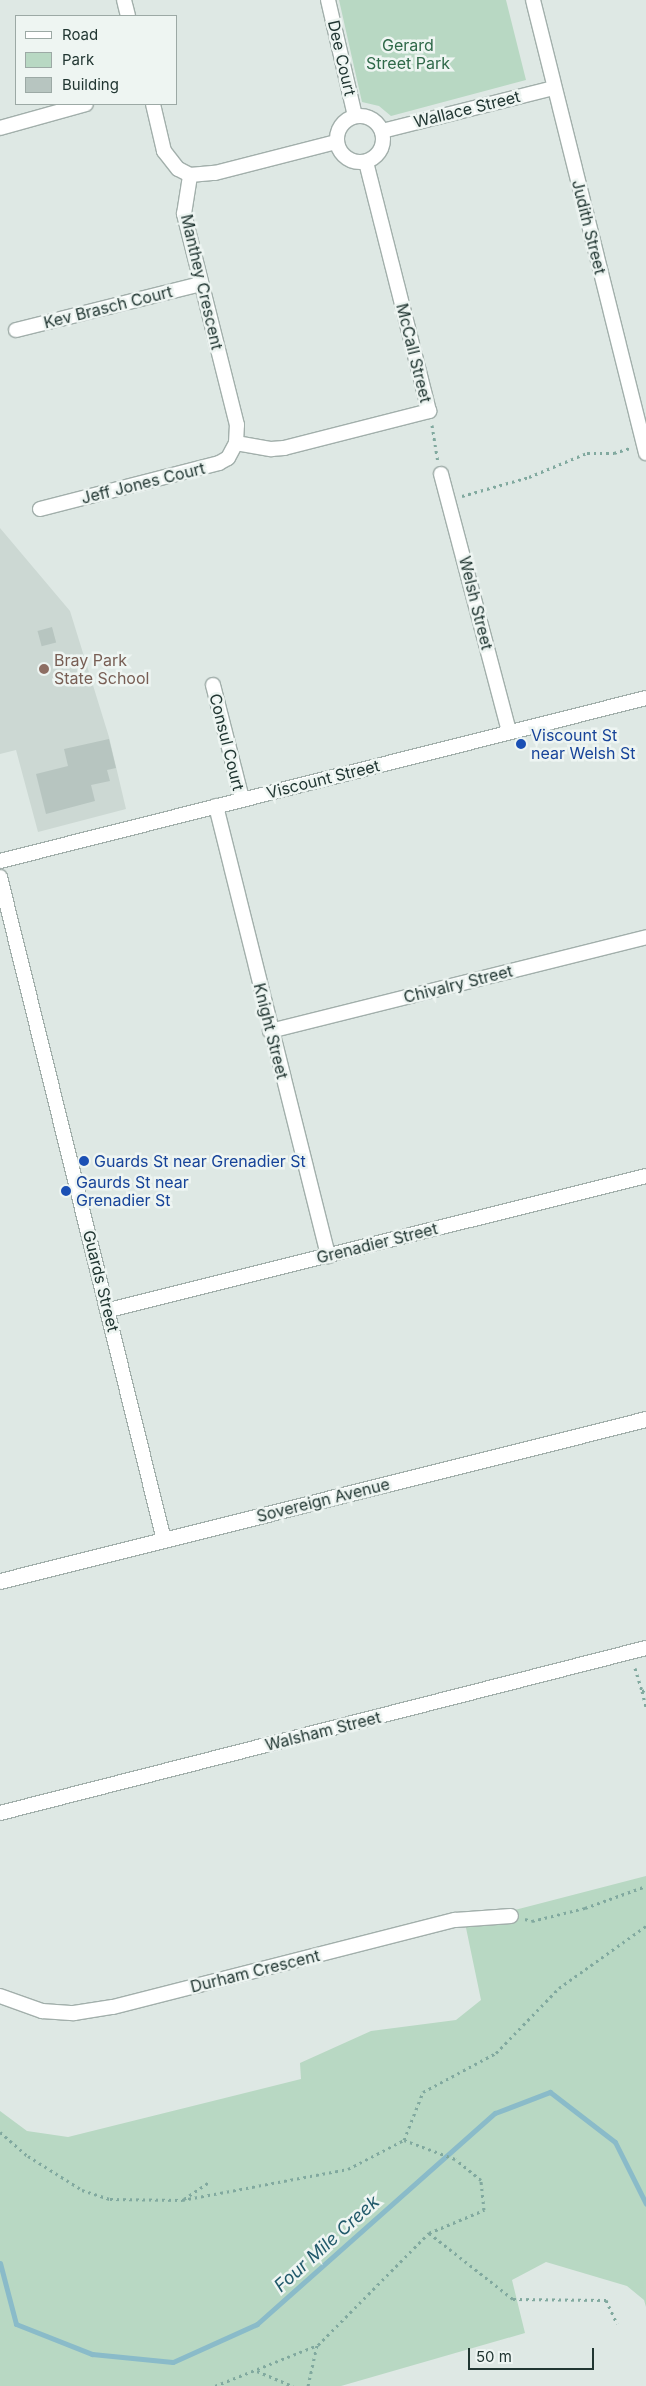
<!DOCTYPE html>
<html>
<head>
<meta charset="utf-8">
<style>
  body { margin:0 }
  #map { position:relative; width:646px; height:2386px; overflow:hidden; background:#dee8e4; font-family:Inter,sans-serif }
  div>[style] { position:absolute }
  .built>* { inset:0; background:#ccd8d3 }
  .green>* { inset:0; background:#b8d8c3 }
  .stream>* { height:5px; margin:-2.5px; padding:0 2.5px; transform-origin:2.5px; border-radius:2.5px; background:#8abbc9 }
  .building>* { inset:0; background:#b7c5c0; transform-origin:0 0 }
  .path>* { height:3px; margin-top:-1.5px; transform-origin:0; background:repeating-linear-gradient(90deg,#81a99f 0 2.5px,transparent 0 6.5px) }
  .roads { filter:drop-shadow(1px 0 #a2afab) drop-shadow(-1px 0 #a2afab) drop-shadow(0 1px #a2afab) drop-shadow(0 -1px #a2afab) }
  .street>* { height:14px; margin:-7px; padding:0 7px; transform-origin:7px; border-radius:7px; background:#fff }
  .street>.ring { margin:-7px; padding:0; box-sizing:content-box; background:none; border:14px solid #fff; border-radius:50% }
  .secondary>* { height:15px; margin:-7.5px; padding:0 7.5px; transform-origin:7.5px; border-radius:7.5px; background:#fff }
  .dots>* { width:14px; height:14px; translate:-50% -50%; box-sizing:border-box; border:2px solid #eef5f2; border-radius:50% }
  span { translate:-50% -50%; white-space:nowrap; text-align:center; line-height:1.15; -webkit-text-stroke:5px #eef5f2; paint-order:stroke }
  .park-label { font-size:16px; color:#2f6949 }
  .street-label { font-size:16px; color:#213632 }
  .education-label { font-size:16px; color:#785e54 }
  .left { translate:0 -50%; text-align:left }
  .transit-label { font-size:16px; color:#164399 }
  .water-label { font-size:18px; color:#225a6b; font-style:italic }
  .legend { position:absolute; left:15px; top:15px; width:162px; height:90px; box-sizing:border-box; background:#eef5f2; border:1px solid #9ca9a5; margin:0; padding:6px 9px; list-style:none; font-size:15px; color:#213632 }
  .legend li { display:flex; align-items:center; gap:10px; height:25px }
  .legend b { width:25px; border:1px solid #9ca9a5 }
  .scale { position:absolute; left:468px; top:2348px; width:126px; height:22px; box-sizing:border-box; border:2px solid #213632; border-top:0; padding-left:6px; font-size:15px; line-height:18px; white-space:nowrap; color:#213632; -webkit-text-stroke:4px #eef5f2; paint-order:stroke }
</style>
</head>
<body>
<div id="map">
  <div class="built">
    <div style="clip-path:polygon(0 528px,70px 611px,109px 737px,126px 809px,38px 832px,16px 750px,0 754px)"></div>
  </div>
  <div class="green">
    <div style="clip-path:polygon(339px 0,506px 0,526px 80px,391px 116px,379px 106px,362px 102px)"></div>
    <div style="clip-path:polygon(646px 1876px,646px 2307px,644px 2300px,627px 2286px,546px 2262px,512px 2280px,525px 2333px,341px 2386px,0 2386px,0 2111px,27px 2131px,68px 2137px,301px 2079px,300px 2063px,371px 2031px,456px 2020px,481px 2000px,465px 1923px)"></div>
  </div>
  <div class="stream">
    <div style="left:0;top:2263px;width:63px;rotate:75.3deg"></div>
    <div style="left:16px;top:2324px;width:82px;rotate:21.5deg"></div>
    <div style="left:92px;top:2354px;width:81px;rotate:5.6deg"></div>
    <div style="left:173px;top:2362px;width:92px;rotate:-24.3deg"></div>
    <div style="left:257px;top:2324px;width:318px;rotate:-41.6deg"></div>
    <div style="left:495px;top:2113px;width:59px;rotate:-20.9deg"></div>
    <div style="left:550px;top:2092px;width:82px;rotate:37.6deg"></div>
    <div style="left:615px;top:2142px;width:69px;rotate:63.4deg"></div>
  </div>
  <div class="building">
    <div style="left:52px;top:627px;width:16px;height:15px;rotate:75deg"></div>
    <div style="clip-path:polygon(109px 739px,116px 768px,107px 770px,110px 781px,91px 785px,95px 801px,46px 814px,36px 774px,68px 766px,64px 749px)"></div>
  </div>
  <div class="path">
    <div style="left:432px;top:425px;width:36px;rotate:81deg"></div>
    <div style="left:462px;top:496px;width:70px;rotate:-15.8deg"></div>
    <div style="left:529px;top:477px;width:63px;rotate:-22.5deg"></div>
    <div style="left:587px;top:453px;width:27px"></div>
    <div style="left:614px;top:453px;width:17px;rotate:-17deg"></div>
    <div style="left:635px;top:1668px;width:24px;rotate:73deg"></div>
    <div style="left:642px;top:1691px;width:4px;rotate:-14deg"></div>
    <div style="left:642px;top:1691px;width:16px;rotate:76deg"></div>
    <div style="left:525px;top:1919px;width:7px;rotate:16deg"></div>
    <div style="left:532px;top:1921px;width:55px;rotate:-13.8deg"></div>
    <div style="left:585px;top:1908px;width:65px;rotate:-19.8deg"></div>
    <div style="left:0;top:2132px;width:37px;rotate:41deg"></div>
    <div style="left:28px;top:2156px;width:64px;rotate:32.2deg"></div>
    <div style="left:82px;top:2190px;width:29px;rotate:18deg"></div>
    <div style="left:110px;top:2199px;width:72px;rotate:0.8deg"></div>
    <div style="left:182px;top:2200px;width:169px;rotate:-10.6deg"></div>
    <div style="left:348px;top:2169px;width:63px;rotate:-27.4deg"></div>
    <div style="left:404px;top:2140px;width:52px;rotate:-68.4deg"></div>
    <div style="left:423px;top:2092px;width:83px;rotate:-28.1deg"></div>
    <div style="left:496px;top:2053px;width:91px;rotate:-45.9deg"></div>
    <div style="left:559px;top:1988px;width:107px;rotate:-35.5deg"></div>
    <div style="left:184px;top:2199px;width:29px;rotate:-34deg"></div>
    <div style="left:429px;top:2233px;width:107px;rotate:38.2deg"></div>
    <div style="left:513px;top:2299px;width:93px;rotate:0.6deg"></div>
    <div style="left:606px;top:2300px;width:26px;rotate:65deg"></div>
    <div style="left:257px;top:2371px;width:39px;rotate:23deg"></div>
    <div style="left:215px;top:2386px;width:111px;rotate:-21.7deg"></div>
    <div style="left:318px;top:2345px;width:158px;rotate:-45.3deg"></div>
    <div style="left:429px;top:2233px;width:60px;rotate:-22.7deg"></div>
    <div style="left:484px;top:2210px;width:30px;rotate:-96deg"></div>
    <div style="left:481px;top:2180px;width:33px;rotate:-141deg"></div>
    <div style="left:455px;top:2159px;width:54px;rotate:-159.6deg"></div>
    <div style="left:308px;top:2386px;width:42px;rotate:-77.6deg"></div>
  </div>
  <div class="roads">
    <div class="street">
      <div style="left:124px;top:0;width:16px;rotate:76deg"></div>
      <div style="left:328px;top:0;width:119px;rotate:76.9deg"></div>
      <div style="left:533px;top:0;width:467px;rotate:76deg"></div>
      <div class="ring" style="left:337px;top:116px;width:32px;height:32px"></div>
      <div style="left:0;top:128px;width:89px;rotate:-15.6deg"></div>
      <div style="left:382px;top:131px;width:176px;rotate:-14.1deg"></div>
      <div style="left:190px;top:175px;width:25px;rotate:-5deg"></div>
      <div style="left:215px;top:173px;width:125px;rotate:-14.4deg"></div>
      <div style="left:16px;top:330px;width:190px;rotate:-14deg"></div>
      <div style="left:236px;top:443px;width:36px;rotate:10deg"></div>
      <div style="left:271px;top:449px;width:13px;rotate:-4deg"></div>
      <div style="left:284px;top:448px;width:150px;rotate:-14.3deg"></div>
      <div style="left:429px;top:411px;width:257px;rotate:-104.2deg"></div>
      <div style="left:441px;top:474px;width:267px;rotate:75.2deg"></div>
      <div style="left:40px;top:509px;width:185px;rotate:-14.4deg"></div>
      <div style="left:219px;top:463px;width:10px;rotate:-29deg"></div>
      <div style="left:228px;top:458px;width:17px;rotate:-62deg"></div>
      <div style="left:236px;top:443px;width:18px;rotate:-87deg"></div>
      <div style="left:237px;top:425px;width:218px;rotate:-104.1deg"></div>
      <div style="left:184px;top:214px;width:39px;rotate:-81deg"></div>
      <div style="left:190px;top:175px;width:13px;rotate:-153deg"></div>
      <div style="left:178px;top:169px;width:23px;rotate:-128deg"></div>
      <div style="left:164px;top:151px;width:48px;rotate:-103.2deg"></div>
      <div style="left:213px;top:685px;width:118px;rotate:75.7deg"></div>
      <div style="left:216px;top:806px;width:464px;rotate:76deg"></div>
      <div style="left:0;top:861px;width:666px;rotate:-14.16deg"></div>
      <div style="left:0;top:877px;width:683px;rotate:76.11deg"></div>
      <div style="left:270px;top:1031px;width:388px;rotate:-14deg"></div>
      <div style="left:109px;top:1310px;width:553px;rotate:-14.01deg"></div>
      <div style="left:0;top:1813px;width:667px;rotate:-14.33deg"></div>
      <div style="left:0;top:1996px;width:45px;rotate:19.7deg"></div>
      <div style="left:42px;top:2011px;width:32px;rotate:4deg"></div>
      <div style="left:74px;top:2013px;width:39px;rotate:-9deg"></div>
      <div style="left:113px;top:2007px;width:353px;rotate:-14.3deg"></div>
      <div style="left:455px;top:1920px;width:56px;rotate:-4.1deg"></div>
    </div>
    <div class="secondary">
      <div style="left:0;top:1581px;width:666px;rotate:-14.08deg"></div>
    </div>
  </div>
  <div class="dots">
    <div style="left:44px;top:669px;background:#8d6e63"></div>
    <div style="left:521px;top:744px;background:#1a4fb4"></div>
    <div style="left:84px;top:1161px;background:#1a4fb4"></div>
    <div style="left:66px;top:1191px;background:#1a4fb4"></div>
  </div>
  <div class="park-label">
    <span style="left:408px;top:54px">Gerard<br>Street Park</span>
  </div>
  <div class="street-label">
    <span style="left:342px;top:58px;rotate:77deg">Dee Court</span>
    <span style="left:467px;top:109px;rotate:-14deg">Wallace Street</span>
    <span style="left:589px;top:227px;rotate:76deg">Judith Street</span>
    <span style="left:202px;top:282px;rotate:77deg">Manthey Crescent</span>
    <span style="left:108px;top:307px;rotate:-14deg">Kev Brasch Court</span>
    <span style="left:414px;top:353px;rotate:76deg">McCall Street</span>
    <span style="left:143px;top:483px;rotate:-14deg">Jeff Jones Court</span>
    <span style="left:476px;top:603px;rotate:76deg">Welsh Street</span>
    <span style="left:227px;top:742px;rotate:76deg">Consul Court</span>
    <span style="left:323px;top:779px;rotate:-14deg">Viscount Street</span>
    <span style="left:458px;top:984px;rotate:-14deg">Chivalry Street</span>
    <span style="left:271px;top:1031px;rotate:76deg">Knight Street</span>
    <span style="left:377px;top:1243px;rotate:-14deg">Grenadier Street</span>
    <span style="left:101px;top:1281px;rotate:76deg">Guards Street</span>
    <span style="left:323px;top:1500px;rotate:-14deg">Sovereign Avenue</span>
    <span style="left:323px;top:1731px;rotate:-14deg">Walsham Street</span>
    <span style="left:255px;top:1971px;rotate:-14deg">Durham Crescent</span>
  </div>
  <div class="education-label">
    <span class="left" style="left:54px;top:669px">Bray Park<br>State School</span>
  </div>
  <div class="transit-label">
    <span class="left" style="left:531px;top:744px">Viscount St<br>near Welsh St</span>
    <span class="left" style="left:94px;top:1161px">Guards St near Grenadier St</span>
    <span class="left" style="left:76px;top:1191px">Gaurds St near<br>Grenadier St</span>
  </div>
  <div class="water-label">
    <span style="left:327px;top:2244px;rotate:-42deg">Four Mile Creek</span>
  </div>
  <ul class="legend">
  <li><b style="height:6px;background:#fff"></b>Road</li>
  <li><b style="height:14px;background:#b8d8c3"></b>Park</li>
  <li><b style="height:14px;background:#b7c5c0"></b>Building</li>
  </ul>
  <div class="scale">50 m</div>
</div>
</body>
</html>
